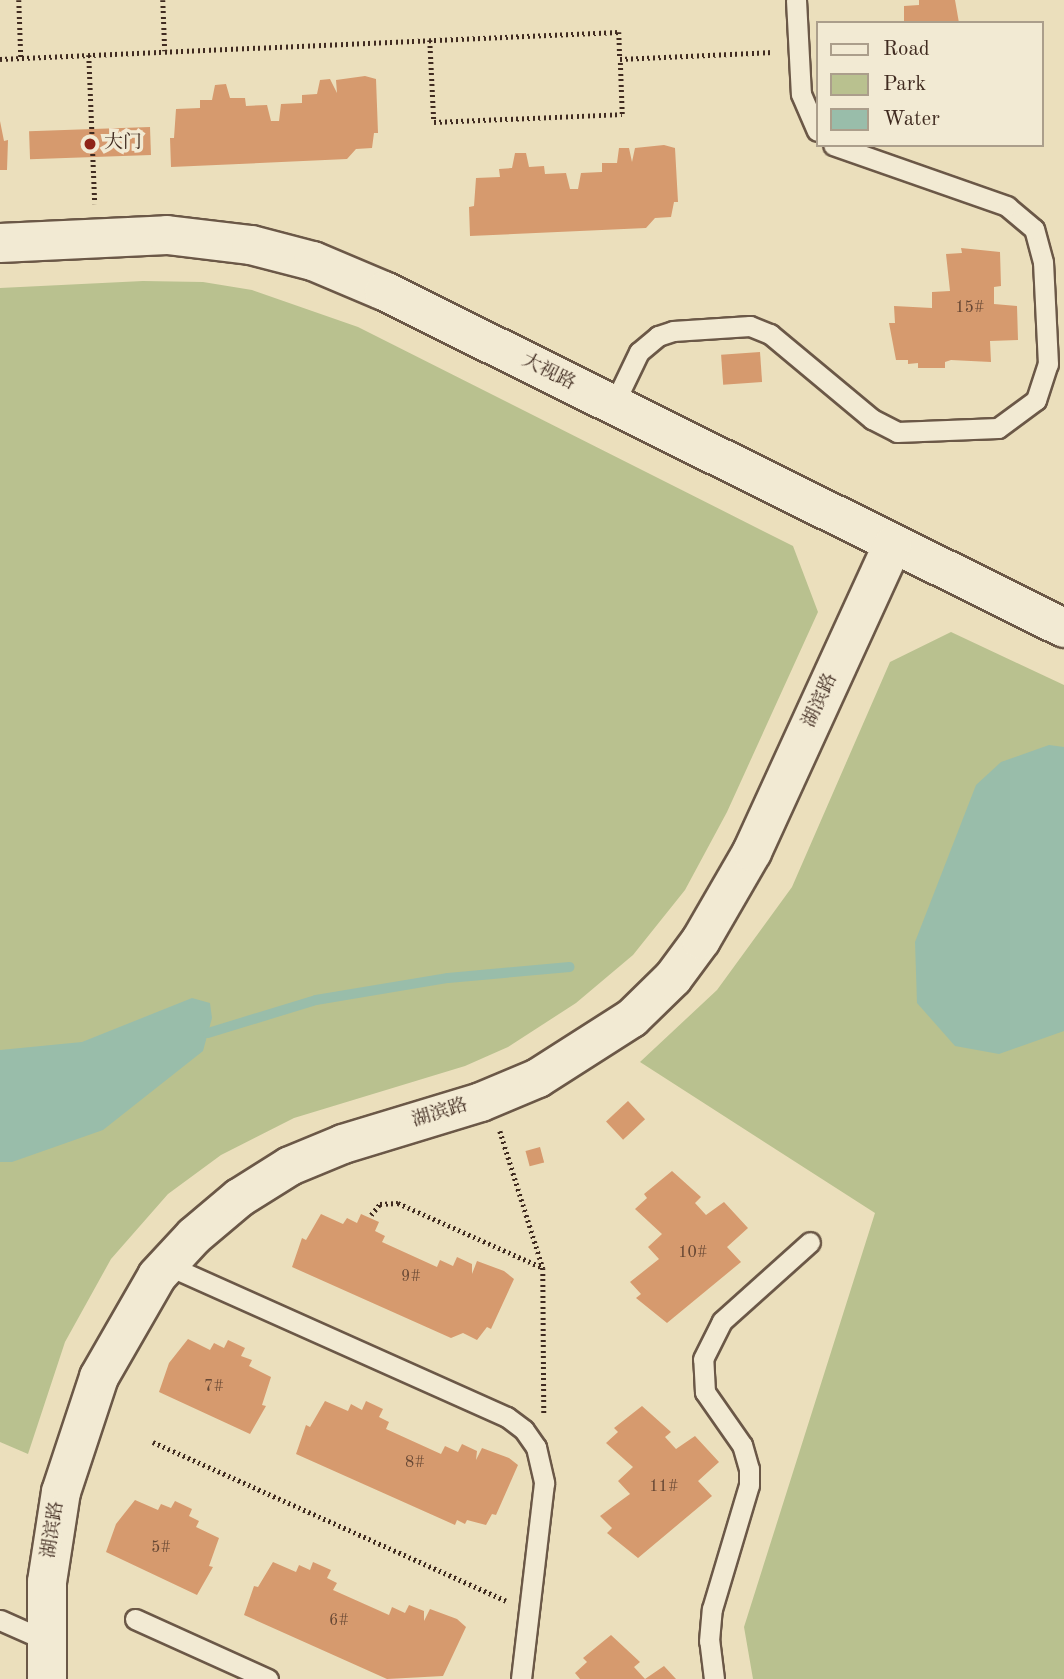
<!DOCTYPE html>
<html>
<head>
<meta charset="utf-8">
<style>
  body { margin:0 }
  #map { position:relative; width:1064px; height:1679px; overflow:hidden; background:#ebdfbc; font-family:"Old Standard TT","Noto Serif SC",serif }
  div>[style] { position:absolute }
  .green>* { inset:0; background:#b9c18f }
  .water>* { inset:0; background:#99bdaa }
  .stream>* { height:10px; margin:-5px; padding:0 5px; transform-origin:5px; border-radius:5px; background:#99bdaa }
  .building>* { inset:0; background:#d69a6e; transform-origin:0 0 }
  .path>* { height:4.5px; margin-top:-2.25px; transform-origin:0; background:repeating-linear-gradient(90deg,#402b20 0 2px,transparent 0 5.5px) }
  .roads { filter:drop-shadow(2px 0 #6b5847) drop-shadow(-2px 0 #6b5847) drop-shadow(0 2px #6b5847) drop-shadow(0 -2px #6b5847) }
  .lane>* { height:19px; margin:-9.5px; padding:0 9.5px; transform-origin:9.5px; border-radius:9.5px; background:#f2ead3 }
  .street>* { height:38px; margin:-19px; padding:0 19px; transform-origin:19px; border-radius:19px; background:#f2ead3 }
  .dots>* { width:19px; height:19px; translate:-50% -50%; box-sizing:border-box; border:4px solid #f2ead3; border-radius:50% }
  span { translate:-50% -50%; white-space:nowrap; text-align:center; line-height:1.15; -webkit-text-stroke:7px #f2ead3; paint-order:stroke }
  .number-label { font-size:16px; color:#664734 }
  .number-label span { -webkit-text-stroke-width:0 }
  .poi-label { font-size:19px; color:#402b20 }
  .left { translate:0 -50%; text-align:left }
  .street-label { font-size:19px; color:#402b20 }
  .legend { position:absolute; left:816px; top:21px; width:228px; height:126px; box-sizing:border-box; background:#f2ead3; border:2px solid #ab9e8b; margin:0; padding:9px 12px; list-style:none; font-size:21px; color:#402b20 }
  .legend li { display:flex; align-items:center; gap:14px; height:35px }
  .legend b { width:35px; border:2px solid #ab9e8b }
</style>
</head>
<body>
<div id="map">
  <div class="green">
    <div style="clip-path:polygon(143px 281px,203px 282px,252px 290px,358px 327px,793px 546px,818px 612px,727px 812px,685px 890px,633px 955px,576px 1003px,508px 1047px,465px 1066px,294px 1118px,221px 1155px,168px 1194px,111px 1259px,65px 1342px,28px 1454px,0 1442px,0 288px)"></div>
    <div style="clip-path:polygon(951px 632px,1064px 685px,1064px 1679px,753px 1679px,744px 1627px,875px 1213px,640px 1062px,717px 990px,792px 887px,890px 662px)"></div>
  </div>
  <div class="water">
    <div style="clip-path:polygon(1049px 745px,1064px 747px,1064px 1031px,999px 1054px,955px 1046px,917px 1003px,915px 942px,976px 785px,1001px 762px)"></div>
    <div style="clip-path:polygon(192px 998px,210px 1003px,212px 1018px,203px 1051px,103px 1130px,12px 1162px,0 1162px,0 1050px,82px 1042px)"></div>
  </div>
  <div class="stream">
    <div style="left:208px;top:1033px;width:113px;rotate:-17deg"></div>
    <div style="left:316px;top:1000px;width:134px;rotate:-9.5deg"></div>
    <div style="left:448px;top:978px;width:122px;rotate:-5.2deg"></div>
  </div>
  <div class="building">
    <div style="clip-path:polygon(919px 0,955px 0,959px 23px,904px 23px,904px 6px,919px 5px)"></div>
    <div style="clip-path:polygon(365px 76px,376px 79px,378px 133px,374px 133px,372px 148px,356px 149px,347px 159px,171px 167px,170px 138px,174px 138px,176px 109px,200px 108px,200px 100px,212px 100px,215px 85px,226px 84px,230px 98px,245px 98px,246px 106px,267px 105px,271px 121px,279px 121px,281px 104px,302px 103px,302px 95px,317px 94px,320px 80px,330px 79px,337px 93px,336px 80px)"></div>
    <div style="clip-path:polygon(0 121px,4px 141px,8px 140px,7px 170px,0 170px)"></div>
    <div style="left:150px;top:127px;width:28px;height:121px;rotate:88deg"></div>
    <div style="clip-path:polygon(664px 145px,675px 148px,678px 202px,674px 202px,671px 217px,655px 218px,646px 228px,470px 236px,469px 207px,474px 206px,476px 178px,500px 177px,499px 169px,512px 168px,515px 153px,526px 153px,529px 167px,544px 166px,545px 174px,566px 173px,570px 189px,578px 189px,581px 173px,602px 172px,602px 163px,617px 163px,619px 148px,629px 148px,632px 162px,635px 148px)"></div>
    <div style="clip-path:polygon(961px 248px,1000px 252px,1001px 286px,994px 287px,994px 304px,1017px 306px,1018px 340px,990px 341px,991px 362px,951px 360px,945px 362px,945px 368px,918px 368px,918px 363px,908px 364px,908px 360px,896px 360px,889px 323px,895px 323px,894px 306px,932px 308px,932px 292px,950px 291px,946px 254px,962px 253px)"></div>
    <div style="left:760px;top:352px;width:30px;height:39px;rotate:86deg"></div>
    <div style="left:628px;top:1101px;width:25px;height:30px;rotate:47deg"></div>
    <div style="left:540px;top:1147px;width:16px;height:15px;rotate:75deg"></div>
    <div style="clip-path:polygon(672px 1171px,701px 1197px,695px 1203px,706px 1215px,724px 1202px,748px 1228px,727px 1247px,741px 1262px,667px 1323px,636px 1298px,641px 1294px,630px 1282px,659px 1259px,648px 1247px,662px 1234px,635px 1209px,647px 1198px,644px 1194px)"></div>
    <div style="clip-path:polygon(321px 1214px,343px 1224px,347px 1218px,357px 1223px,361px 1214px,379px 1222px,375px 1231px,385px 1236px,382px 1242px,437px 1267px,440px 1260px,453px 1266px,457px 1257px,472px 1264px,472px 1274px,477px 1261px,504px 1271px,514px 1279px,491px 1329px,487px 1327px,477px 1340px,463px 1333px,451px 1338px,292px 1267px,302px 1238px,306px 1240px)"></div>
    <div style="clip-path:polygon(188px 1339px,210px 1350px,214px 1343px,224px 1348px,228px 1340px,245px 1348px,241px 1356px,252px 1360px,249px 1366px,271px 1377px,262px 1405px,266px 1406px,250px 1434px,159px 1392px,169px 1363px)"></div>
    <div style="clip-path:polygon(325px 1401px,348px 1411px,351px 1404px,362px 1410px,366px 1401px,383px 1409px,379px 1417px,389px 1422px,386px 1429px,441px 1454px,445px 1446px,458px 1452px,462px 1444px,477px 1451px,476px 1460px,482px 1448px,509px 1458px,518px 1465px,496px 1515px,492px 1514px,486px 1525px,467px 1520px,465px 1524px,457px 1520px,455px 1525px,296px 1454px,306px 1425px,310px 1427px)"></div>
    <div style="clip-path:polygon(642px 1406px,671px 1432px,665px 1437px,676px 1449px,695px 1436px,719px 1462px,698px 1481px,712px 1496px,638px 1558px,607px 1533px,612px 1528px,600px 1516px,630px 1494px,618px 1481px,633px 1467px,606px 1443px,618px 1432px,614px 1428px)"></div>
    <div style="clip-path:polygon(135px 1500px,158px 1510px,161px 1504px,171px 1508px,175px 1501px,192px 1509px,189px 1516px,199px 1521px,196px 1527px,219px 1538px,209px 1566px,213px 1567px,197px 1595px,106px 1552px,116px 1524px)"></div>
    <div style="clip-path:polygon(273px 1562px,296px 1572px,299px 1565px,310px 1570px,313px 1562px,331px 1570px,327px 1578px,337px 1583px,333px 1590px,389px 1615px,392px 1607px,405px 1613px,409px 1605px,424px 1611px,424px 1621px,430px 1609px,457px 1619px,466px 1627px,443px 1676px,387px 1679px,244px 1615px,254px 1586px,258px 1587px)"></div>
    <div style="clip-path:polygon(611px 1635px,640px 1662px,634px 1667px,645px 1679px,664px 1666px,676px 1679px,580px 1679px,575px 1673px,587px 1662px,583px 1658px)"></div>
  </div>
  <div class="path">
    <div style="left:19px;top:0;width:58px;rotate:88deg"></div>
    <div style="left:163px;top:0;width:51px;rotate:87.8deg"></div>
    <div style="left:430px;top:40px;width:82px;rotate:87.2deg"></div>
    <div style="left:434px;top:122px;width:188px;rotate:-2.4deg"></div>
    <div style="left:622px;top:114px;width:55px;rotate:-92.1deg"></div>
    <div style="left:89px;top:55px;width:149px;rotate:87.7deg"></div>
    <div style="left:0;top:59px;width:620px;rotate:-2.5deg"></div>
    <div style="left:619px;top:32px;width:27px;rotate:88deg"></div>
    <div style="left:620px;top:59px;width:154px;rotate:-2.6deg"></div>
    <div style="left:500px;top:1131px;width:144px;rotate:72.6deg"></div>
    <div style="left:543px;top:1268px;width:145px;rotate:89.6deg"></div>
    <div style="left:371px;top:1215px;width:14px;rotate:-51deg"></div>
    <div style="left:380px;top:1204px;width:18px;rotate:-3deg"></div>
    <div style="left:398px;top:1203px;width:159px;rotate:24.1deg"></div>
    <div style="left:153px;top:1442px;width:387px;rotate:24.2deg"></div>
  </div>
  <div class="roads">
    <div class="lane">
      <div style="left:796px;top:0;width:94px;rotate:87deg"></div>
      <div style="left:801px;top:94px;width:40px;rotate:66.6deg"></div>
      <div style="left:613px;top:406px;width:60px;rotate:-64.3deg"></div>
      <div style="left:639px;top:352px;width:25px;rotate:-40deg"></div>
      <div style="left:658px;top:336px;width:16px;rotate:-18deg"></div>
      <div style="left:673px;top:331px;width:77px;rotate:-3.7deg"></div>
      <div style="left:750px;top:326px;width:22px;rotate:22deg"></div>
      <div style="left:770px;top:334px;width:133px;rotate:39.8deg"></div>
      <div style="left:872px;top:419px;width:28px;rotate:27deg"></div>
      <div style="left:897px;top:432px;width:101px;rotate:-2.3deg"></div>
      <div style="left:998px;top:428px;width:47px;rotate:-36.4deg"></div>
      <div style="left:1036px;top:400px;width:38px;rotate:-72deg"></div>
      <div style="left:1048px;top:364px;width:102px;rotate:-92.8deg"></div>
      <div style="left:1043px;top:262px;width:34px;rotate:-105deg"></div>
      <div style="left:1034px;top:229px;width:35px;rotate:-140deg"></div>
      <div style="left:1007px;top:206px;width:184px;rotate:-160.7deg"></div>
      <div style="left:167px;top:1265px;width:372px;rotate:24.1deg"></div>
      <div style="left:507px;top:1417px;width:21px;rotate:37deg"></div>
      <div style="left:524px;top:1430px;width:21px;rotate:55deg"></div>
      <div style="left:536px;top:1447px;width:37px;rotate:77deg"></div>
      <div style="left:544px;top:1483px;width:197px;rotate:96.7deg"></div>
      <div style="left:135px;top:1619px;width:146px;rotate:24.3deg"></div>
      <div style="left:0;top:1620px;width:49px;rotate:24deg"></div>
      <div style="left:714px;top:1679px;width:38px;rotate:-97deg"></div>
      <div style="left:709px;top:1641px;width:32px;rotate:-85deg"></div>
      <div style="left:712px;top:1609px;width:129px;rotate:-73.4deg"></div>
      <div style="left:749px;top:1485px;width:16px;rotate:-90deg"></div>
      <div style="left:749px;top:1469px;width:25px;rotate:-106deg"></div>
      <div style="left:742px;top:1445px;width:65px;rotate:-124.9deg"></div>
      <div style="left:705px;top:1392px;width:33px;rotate:-93deg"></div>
      <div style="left:703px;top:1359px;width:42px;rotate:-63.4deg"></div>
      <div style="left:722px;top:1321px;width:118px;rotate:-41.9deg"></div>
    </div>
    <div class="street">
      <div style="left:0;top:243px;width:167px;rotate:-2.7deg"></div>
      <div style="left:167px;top:235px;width:85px;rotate:6.8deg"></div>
      <div style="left:251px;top:245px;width:64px;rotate:14.5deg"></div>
      <div style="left:313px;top:261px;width:77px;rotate:22.9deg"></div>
      <div style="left:384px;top:291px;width:759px;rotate:26.36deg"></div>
      <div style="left:47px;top:1679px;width:97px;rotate:-90deg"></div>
      <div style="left:47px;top:1582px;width:91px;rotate:-81.2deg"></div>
      <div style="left:61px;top:1492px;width:121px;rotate:-71.7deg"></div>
      <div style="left:99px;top:1377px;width:116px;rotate:-60.1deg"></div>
      <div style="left:157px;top:1276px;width:54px;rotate:-47.2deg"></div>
      <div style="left:194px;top:1236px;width:59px;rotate:-40.2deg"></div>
      <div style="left:239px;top:1198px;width:60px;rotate:-32.1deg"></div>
      <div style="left:290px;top:1166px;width:57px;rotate:-22.5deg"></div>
      <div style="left:343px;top:1144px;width:144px;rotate:-16.9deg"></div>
      <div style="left:481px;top:1102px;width:62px;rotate:-22.8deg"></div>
      <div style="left:538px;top:1078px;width:112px;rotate:-32.6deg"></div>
      <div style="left:632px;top:1018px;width:57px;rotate:-44.3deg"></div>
      <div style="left:673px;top:978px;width:47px;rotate:-53.6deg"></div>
      <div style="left:701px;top:940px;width:102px;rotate:-59.9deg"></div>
      <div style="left:752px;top:852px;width:337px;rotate:-65.4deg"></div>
    </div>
  </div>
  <div class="dots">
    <div style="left:90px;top:144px;background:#8f2418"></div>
  </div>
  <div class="number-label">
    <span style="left:970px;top:308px">15#</span>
    <span style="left:693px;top:1253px">10#</span>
    <span style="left:411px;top:1277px">9#</span>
    <span style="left:214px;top:1387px">7#</span>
    <span style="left:415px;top:1463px">8#</span>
    <span style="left:664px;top:1487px">11#</span>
    <span style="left:161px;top:1548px">5#</span>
    <span style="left:339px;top:1621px">6#</span>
  </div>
  <div class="poi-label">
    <span class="left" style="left:104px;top:144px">大门</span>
  </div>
  <div class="street-label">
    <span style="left:548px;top:373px;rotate:27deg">大视路</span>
    <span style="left:821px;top:701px;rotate:-65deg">湖滨路</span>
    <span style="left:440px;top:1114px;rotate:-17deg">湖滨路</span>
    <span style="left:54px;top:1530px;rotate:-81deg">湖滨路</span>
  </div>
  <ul class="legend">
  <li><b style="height:9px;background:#f2ead3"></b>Road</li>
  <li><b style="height:19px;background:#b9c18f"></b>Park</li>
  <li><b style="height:19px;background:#99bdaa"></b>Water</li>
  </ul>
</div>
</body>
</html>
